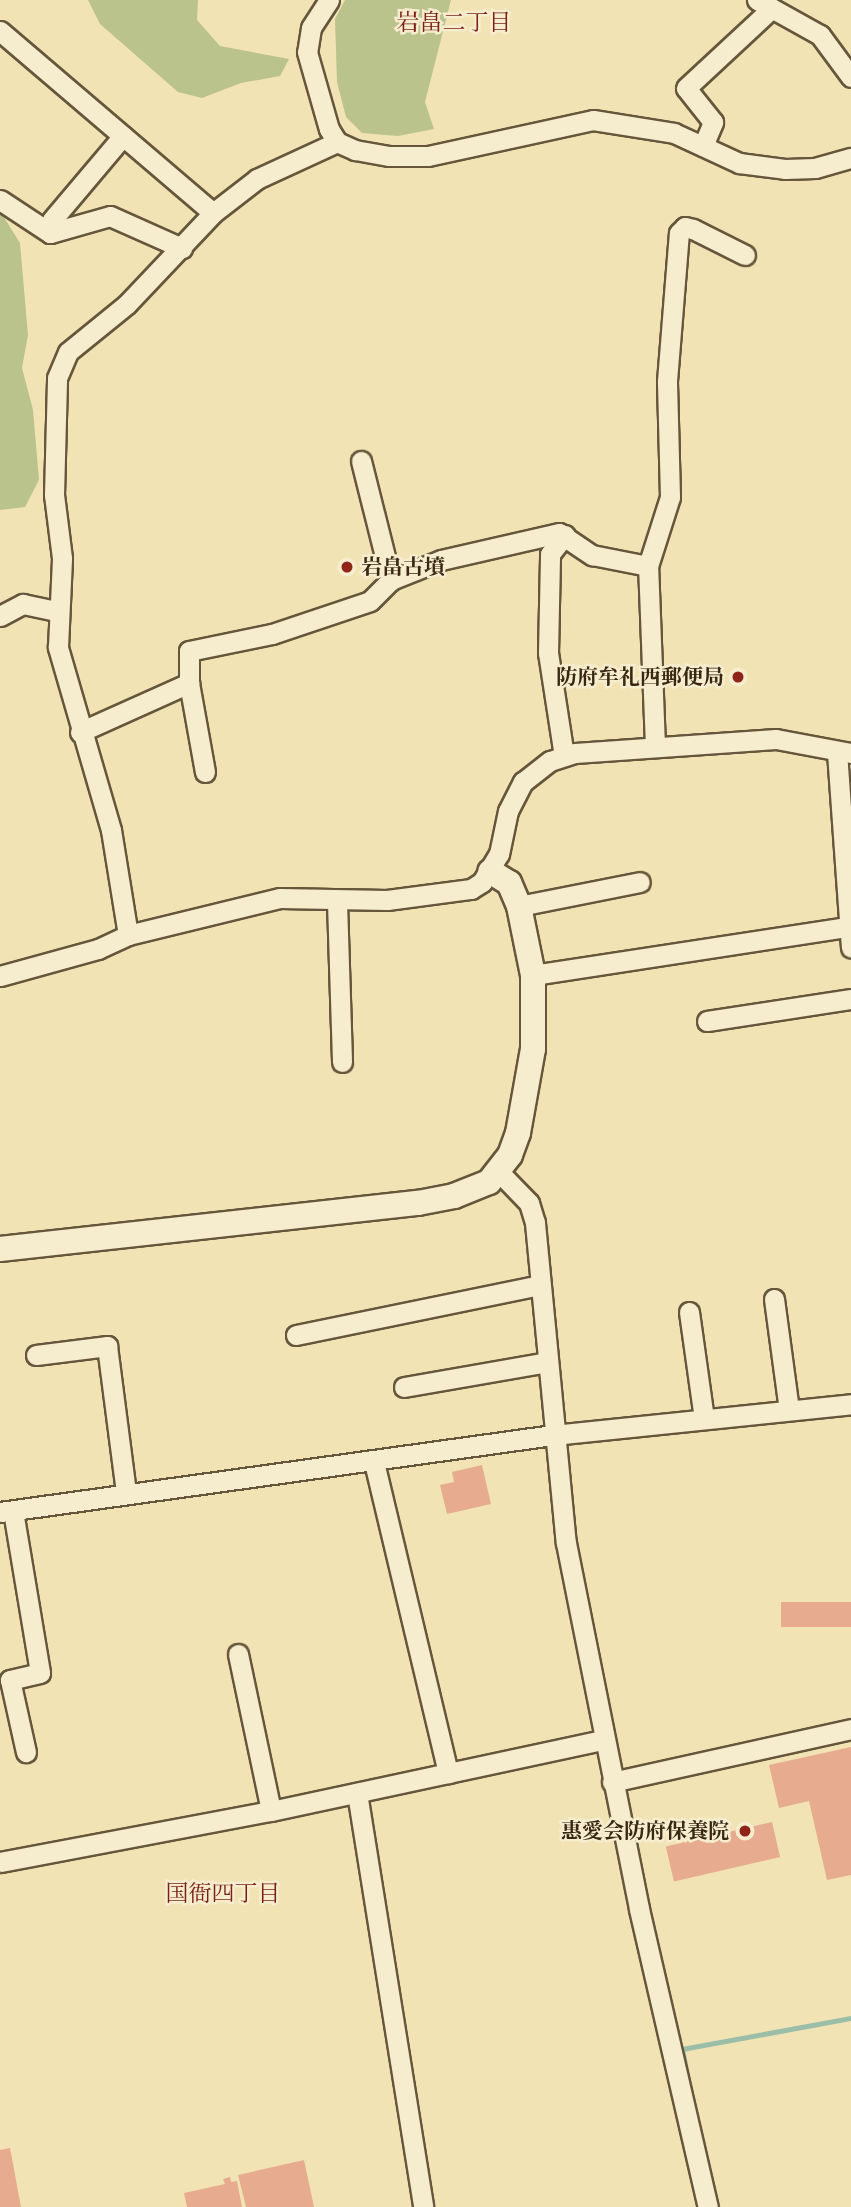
<!DOCTYPE html>
<html>
<head>
<meta charset="utf-8">
<style>
  body { margin:0 }
  #map { position:relative; width:851px; height:2207px; overflow:hidden; background:#f1e3b3; font-family:"Libre Caslon Text","Noto Serif JP",serif }
  div>[style] { position:absolute }
  .green>* { inset:0; background:#bbc38c }
  .stream>* { height:5px; margin:-2.5px; padding:0 2.5px; transform-origin:2.5px; border-radius:2.5px; background:#9bbea9 }
  .building>* { inset:0; background:#e7ac8f; transform-origin:0 0 }
  .roads { filter:drop-shadow(2px 0 #66563b) drop-shadow(-2px 0 #66563b) drop-shadow(0 2px #66563b) drop-shadow(0 -2px #66563b) }
  .minor>* { height:19px; margin:-9.5px; padding:0 9.5px; transform-origin:9.5px; border-radius:9.5px; background:#f6edce }
  .tertiary>* { height:24px; margin:-12px; padding:0 12px; transform-origin:12px; border-radius:12px; background:#f6edce }
  .dots>* { width:19px; height:19px; translate:-50% -50%; box-sizing:border-box; border:4px solid #f6edce; border-radius:50% }
  span { translate:-50% -50%; white-space:nowrap; text-align:center; line-height:1.15; -webkit-text-stroke:5px #f6edce; paint-order:stroke }
  .poi-label { font-size:21px; color:#382713; font-weight:700 }
  .left { translate:0 -50%; text-align:left }
  .right { translate:-100% -50%; text-align:right }
  .neighbourhood-label { font-size:23px; color:#7a1f14 }
</style>
</head>
<body>
<div id="map">
  <div class="green">
    <div style="clip-path:polygon(88px 0,198px 0,197px 20px,220px 46px,289px 59px,280px 76px,241px 83px,202px 98px,178px 92px,100px 24px)"></div>
    <div style="clip-path:polygon(345px 0,451px 0,425px 102px,434px 129px,398px 136px,362px 133px,346px 117px,337px 82px,335px 19px)"></div>
    <div style="clip-path:polygon(0 211px,20px 243px,28px 335px,22px 368px,33px 410px,39px 480px,25px 507px,0 510px)"></div>
  </div>
  <div class="stream">
    <div style="left:688px;top:2080px;width:32px;rotate:-101deg"></div>
    <div style="left:682px;top:2049px;width:172px;rotate:-10.4deg"></div>
  </div>
  <div class="building">
    <div style="clip-path:polygon(482px 1465px,491px 1504px,447px 1514px,440px 1485px,454px 1482px,452px 1472px)"></div>
    <div style="left:851px;top:1602px;width:25px;height:70px;rotate:90deg"></div>
    <div style="clip-path:polygon(851px 1747px,851px 1875px,827px 1880px,809px 1801px,779px 1808px,769px 1765px)"></div>
    <div style="left:772px;top:1822px;width:36px;height:109px;rotate:77deg"></div>
    <div style="clip-path:polygon(10px 2148px,21px 2207px,0 2207px,0 2150px)"></div>
    <div style="clip-path:polygon(304px 2160px,314px 2207px,246px 2207px,238px 2175px)"></div>
    <div style="clip-path:polygon(230px 2177px,231px 2182px,237px 2181px,242px 2207px,187px 2207px,184px 2193px,225px 2184px,223px 2179px)"></div>
  </div>
  <div class="roads">
    <div class="minor">
      <div style="left:329px;top:0;width:33px;rotate:123deg"></div>
      <div style="left:311px;top:28px;width:24px;rotate:99deg"></div>
      <div style="left:307px;top:52px;width:80px;rotate:74.1deg"></div>
      <div style="left:329px;top:129px;width:15px;rotate:58deg"></div>
      <div style="left:337px;top:142px;width:20px;rotate:24deg"></div>
      <div style="left:355px;top:150px;width:35px;rotate:10deg"></div>
      <div style="left:389px;top:156px;width:39px"></div>
      <div style="left:428px;top:156px;width:169px;rotate:-12.3deg"></div>
      <div style="left:593px;top:120px;width:82px;rotate:9.1deg"></div>
      <div style="left:674px;top:133px;width:72px;rotate:24.8deg"></div>
      <div style="left:739px;top:163px;width:46px;rotate:7.4deg"></div>
      <div style="left:785px;top:169px;width:30px;rotate:-2deg"></div>
      <div style="left:815px;top:168px;width:37px;rotate:-16deg"></div>
      <div style="left:757px;top:0;width:72px;rotate:29.1deg"></div>
      <div style="left:820px;top:35px;width:52px;rotate:53.6deg"></div>
      <div style="left:0;top:31px;width:280px;rotate:40.5deg"></div>
      <div style="left:703px;top:146px;width:26px;rotate:-67deg"></div>
      <div style="left:713px;top:122px;width:43px;rotate:-128.5deg"></div>
      <div style="left:686px;top:88px;width:117px;rotate:-42.9deg"></div>
      <div style="left:0;top:200px;width:60px;rotate:33.4deg"></div>
      <div style="left:50px;top:233px;width:62px;rotate:-15.8deg"></div>
      <div style="left:110px;top:216px;width:79px;rotate:24deg"></div>
      <div style="left:50px;top:233px;width:13px;rotate:-81deg"></div>
      <div style="left:52px;top:220px;width:110px;rotate:-49.8deg"></div>
      <div style="left:361px;top:461px;width:123px;rotate:75.9deg"></div>
      <div style="left:0;top:616px;width:26px;rotate:-28deg"></div>
      <div style="left:23px;top:604px;width:35px;rotate:12deg"></div>
      <div style="left:80px;top:732px;width:120px;rotate:-24.2deg"></div>
      <div style="left:655px;top:746px;width:180px;rotate:-92.2deg"></div>
      <div style="left:648px;top:566px;width:72px;rotate:-72.3deg"></div>
      <div style="left:670px;top:497px;width:116px;rotate:-91.5deg"></div>
      <div style="left:667px;top:381px;width:148px;rotate:-85.4deg"></div>
      <div style="left:679px;top:233px;width:8px;rotate:-45deg"></div>
      <div style="left:685px;top:227px;width:8px;rotate:14deg"></div>
      <div style="left:693px;top:229px;width:58px;rotate:26.6deg"></div>
      <div style="left:837px;top:752px;width:196px;rotate:85.9deg"></div>
      <div style="left:564px;top:756px;width:104px;rotate:-98.8deg"></div>
      <div style="left:548px;top:653px;width:99px;rotate:-88.8deg"></div>
      <div style="left:550px;top:554px;width:24px;rotate:-52deg"></div>
      <div style="left:205px;top:772px;width:90px;rotate:-100.2deg"></div>
      <div style="left:189px;top:683px;width:32px;rotate:-90deg"></div>
      <div style="left:189px;top:651px;width:85px;rotate:-11.6deg"></div>
      <div style="left:272px;top:634px;width:103px;rotate:-18.6deg"></div>
      <div style="left:370px;top:601px;width:30px;rotate:-45deg"></div>
      <div style="left:391px;top:580px;width:54px;rotate:-21.8deg"></div>
      <div style="left:441px;top:560px;width:121px;rotate:-12.9deg"></div>
      <div style="left:559px;top:533px;width:40px;rotate:34deg"></div>
      <div style="left:592px;top:555px;width:57px;rotate:11.1deg"></div>
      <div style="left:337px;top:902px;width:160px;rotate:88.2deg"></div>
      <div style="left:519px;top:906px;width:123px;rotate:-11.2deg"></div>
      <div style="left:128px;top:935px;width:106px;rotate:-99.2deg"></div>
      <div style="left:111px;top:830px;width:191px;rotate:-106.2deg"></div>
      <div style="left:58px;top:647px;width:89px;rotate:-87.4deg"></div>
      <div style="left:62px;top:558px;width:64px;rotate:-97.2deg"></div>
      <div style="left:54px;top:495px;width:117px;rotate:-88.5deg"></div>
      <div style="left:57px;top:378px;width:28px;rotate:-67deg"></div>
      <div style="left:68px;top:352px;width:76px;rotate:-39.1deg"></div>
      <div style="left:127px;top:304px;width:125px;rotate:-46.6deg"></div>
      <div style="left:213px;top:213px;width:56px;rotate:-37.7deg"></div>
      <div style="left:257px;top:179px;width:88px;rotate:-24.8deg"></div>
      <div style="left:533px;top:975px;width:318px;rotate:-8.7deg"></div>
      <div style="left:0;top:976px;width:102px;rotate:-15.4deg"></div>
      <div style="left:98px;top:949px;width:33px;rotate:-25deg"></div>
      <div style="left:128px;top:935px;width:156px;rotate:-13.7deg"></div>
      <div style="left:280px;top:898px;width:107px;rotate:1.1deg"></div>
      <div style="left:387px;top:900px;width:85px;rotate:-7.5deg"></div>
      <div style="left:471px;top:889px;width:13px;rotate:-32deg"></div>
      <div style="left:482px;top:882px;width:33px;rotate:-59deg"></div>
      <div style="left:499px;top:854px;width:44px;rotate:-78.2deg"></div>
      <div style="left:508px;top:811px;width:33px;rotate:-63deg"></div>
      <div style="left:523px;top:782px;width:34px;rotate:-38deg"></div>
      <div style="left:550px;top:761px;width:26px;rotate:-18deg"></div>
      <div style="left:575px;top:753px;width:201px;rotate:-4deg"></div>
      <div style="left:776px;top:739px;width:76px;rotate:10.6deg"></div>
      <div style="left:707px;top:1021px;width:146px;rotate:-8.7deg"></div>
      <div style="left:499px;top:1172px;width:43px;rotate:45.9deg"></div>
      <div style="left:529px;top:1203px;width:21px;rotate:73deg"></div>
      <div style="left:535px;top:1223px;width:321px;rotate:84.5deg"></div>
      <div style="left:566px;top:1543px;width:373px;rotate:78.7deg"></div>
      <div style="left:639px;top:1909px;width:306px;rotate:77deg"></div>
      <div style="left:774px;top:1299px;width:112px;rotate:82.3deg"></div>
      <div style="left:689px;top:1312px;width:108px;rotate:82deg"></div>
      <div style="left:296px;top:1335px;width:249px;rotate:-11.6deg"></div>
      <div style="left:36px;top:1355px;width:72px;rotate:-7.2deg"></div>
      <div style="left:107px;top:1346px;width:147px;rotate:82.6deg"></div>
      <div style="left:404px;top:1387px;width:145px;rotate:-9.9deg"></div>
      <div style="left:374px;top:1462px;width:320px;rotate:76.6deg"></div>
      <div style="left:13px;top:1511px;width:164px;rotate:80.5deg"></div>
      <div style="left:40px;top:1673px;width:31px;rotate:167deg"></div>
      <div style="left:10px;top:1680px;width:74px;rotate:77.5deg"></div>
      <div style="left:0;top:1512px;width:558px;rotate:-7.93deg"></div>
      <div style="left:553px;top:1435px;width:300px;rotate:-5.9deg"></div>
      <div style="left:238px;top:1654px;width:160px;rotate:78.1deg"></div>
      <div style="left:612px;top:1782px;width:245px;rotate:-12.5deg"></div>
      <div style="left:357px;top:1793px;width:419px;rotate:80.9deg"></div>
      <div style="left:0;top:1862px;width:276px;rotate:-10.7deg"></div>
      <div style="left:271px;top:1811px;width:340px;rotate:-12.1deg"></div>
    </div>
    <div class="tertiary">
      <div style="left:0;top:1249px;width:421px;rotate:-6.3deg"></div>
      <div style="left:418px;top:1203px;width:37px;rotate:-11deg"></div>
      <div style="left:454px;top:1196px;width:38px;rotate:-22deg"></div>
      <div style="left:489px;top:1182px;width:34px;rotate:-52deg"></div>
      <div style="left:510px;top:1155px;width:23px;rotate:-70deg"></div>
      <div style="left:518px;top:1133px;width:85px;rotate:-79.9deg"></div>
      <div style="left:533px;top:1049px;width:74px;rotate:-90deg"></div>
      <div style="left:533px;top:975px;width:70px;rotate:-101.5deg"></div>
      <div style="left:519px;top:906px;width:25px;rotate:-113deg"></div>
      <div style="left:509px;top:883px;width:22px;rotate:-148deg"></div>
    </div>
  </div>
  <div class="dots">
    <div style="left:347px;top:567px;background:#8f2418"></div>
    <div style="left:738px;top:677px;background:#8f2418"></div>
    <div style="left:745px;top:1831px;background:#8f2418"></div>
  </div>
  <div class="poi-label">
    <span class="left" style="left:361px;top:567px">岩畠古墳</span>
    <span class="right" style="left:724px;top:677px">防府牟礼西郵便局</span>
    <span class="right" style="left:729px;top:1831px">惠愛会防府保養院</span>
  </div>
  <div class="neighbourhood-label">
    <span style="left:454px;top:22px">岩畠二丁目</span>
    <span style="left:223px;top:1893px">国衙四丁目</span>
  </div>
</div>
</body>
</html>
